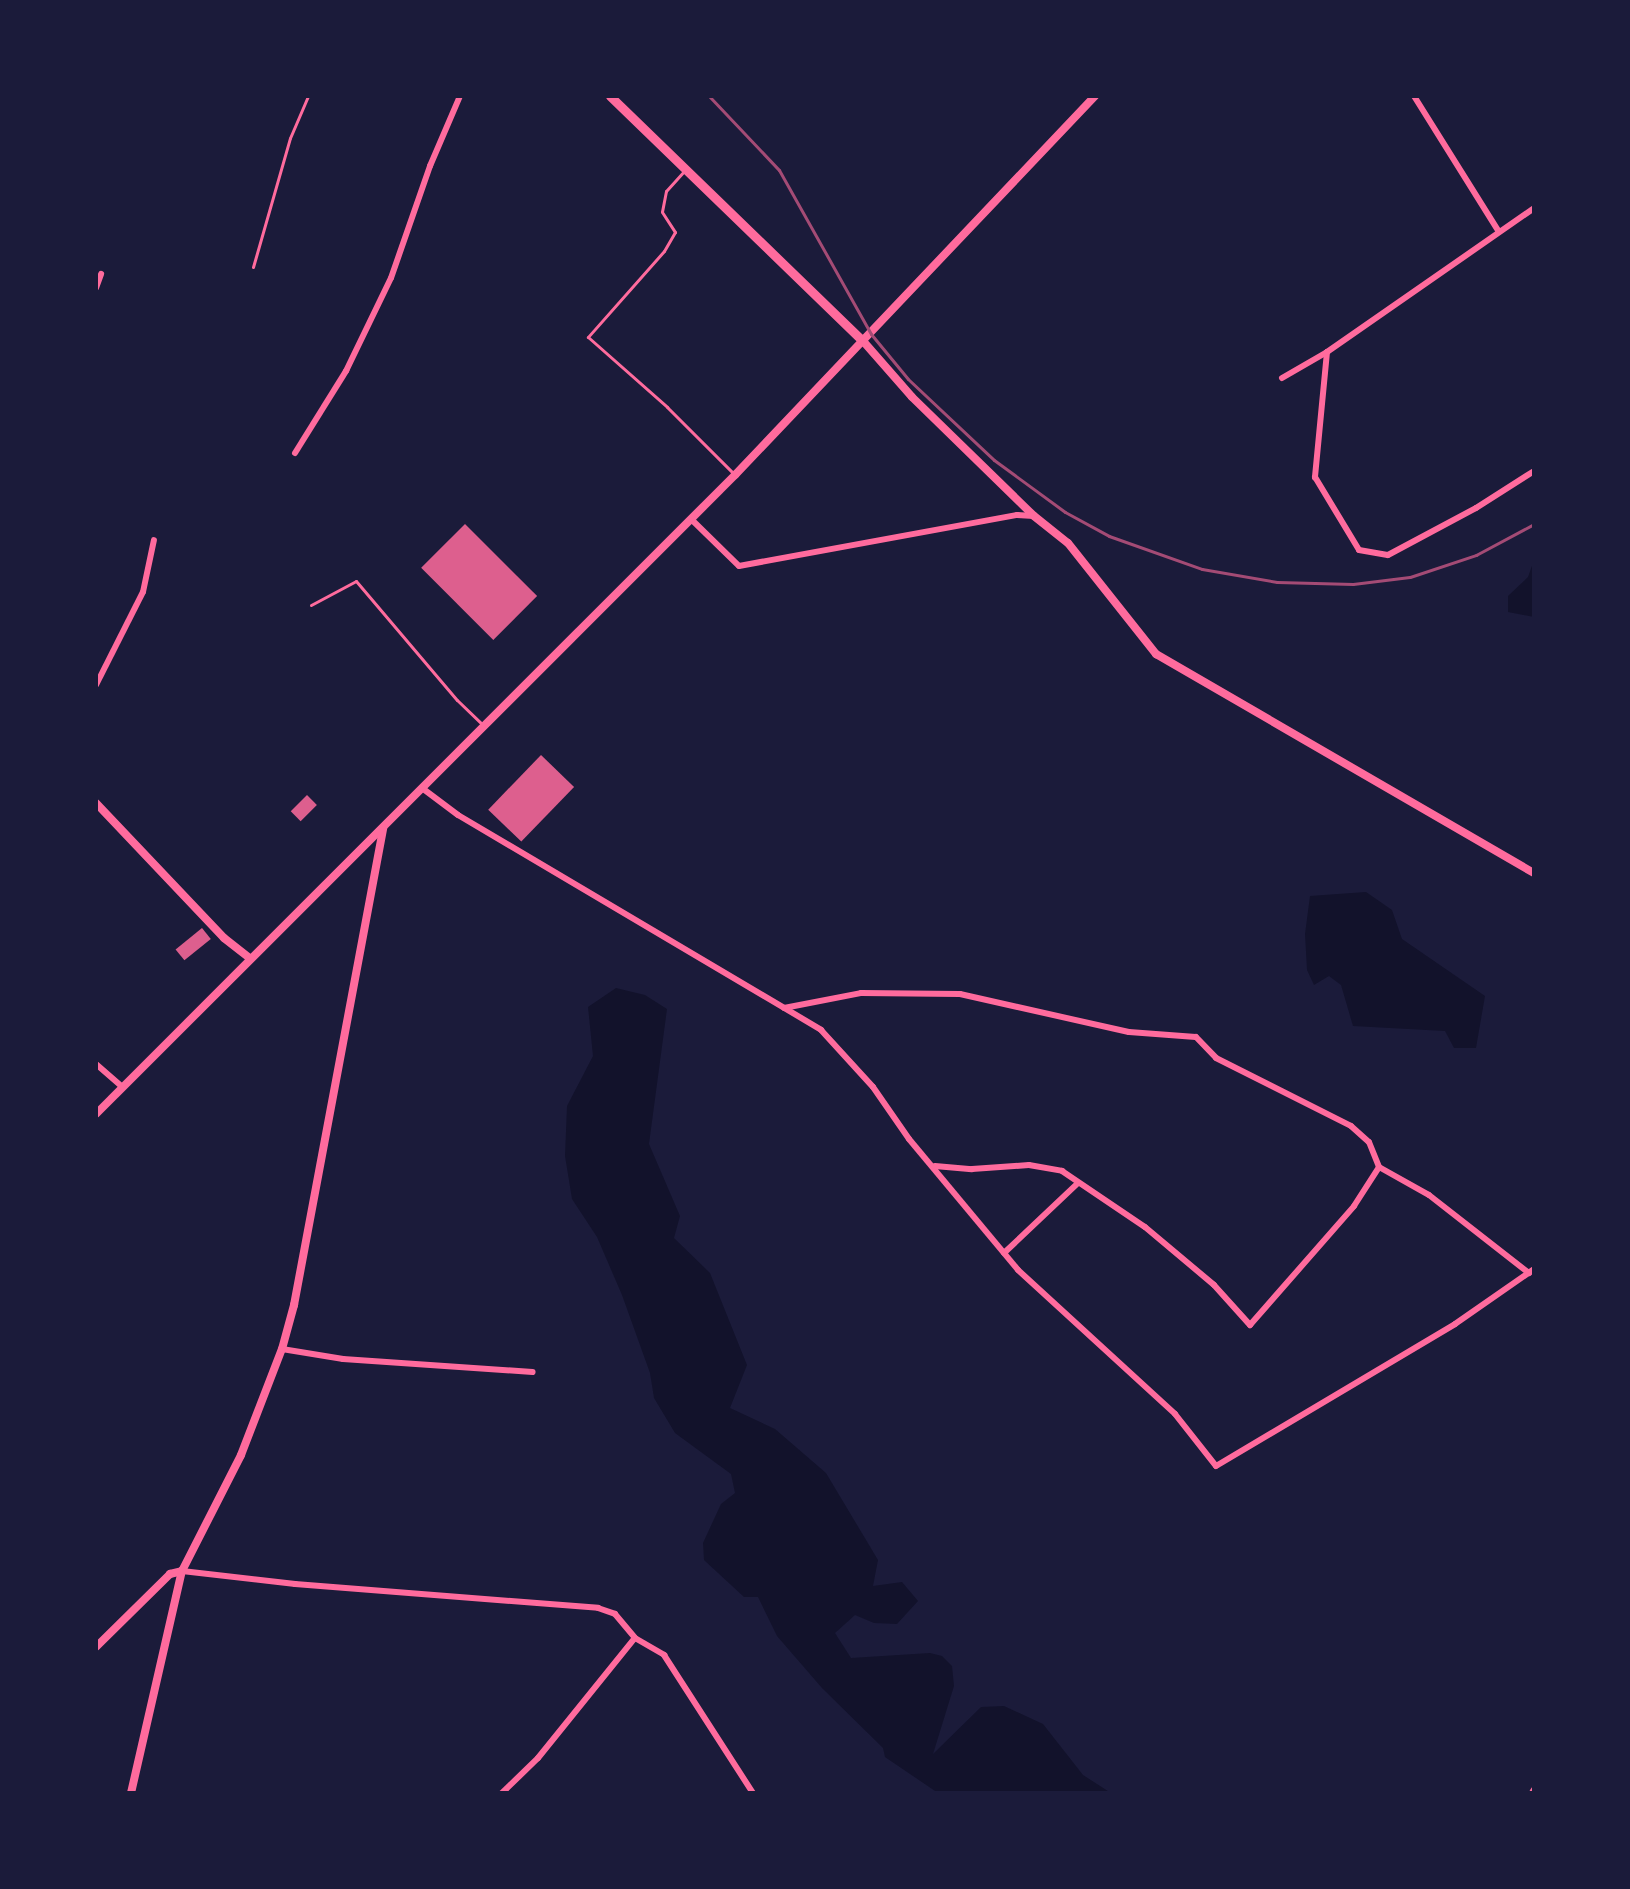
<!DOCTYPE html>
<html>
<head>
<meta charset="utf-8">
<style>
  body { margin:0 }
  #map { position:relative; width:1630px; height:1889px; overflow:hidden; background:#1b1b3a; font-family:Arial,sans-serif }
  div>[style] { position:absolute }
  .water>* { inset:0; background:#12122b }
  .building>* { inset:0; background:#dd5f8e; transform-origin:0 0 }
  .service>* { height:3px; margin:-1.5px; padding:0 1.5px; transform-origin:1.5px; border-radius:1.5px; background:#ff6b9d }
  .minor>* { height:6px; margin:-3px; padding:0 3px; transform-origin:3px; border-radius:3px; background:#ff6b9d }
  .tertiary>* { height:8px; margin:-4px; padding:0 4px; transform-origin:4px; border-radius:4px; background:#ff6b9d }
  .secondary>* { height:9px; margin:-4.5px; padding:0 4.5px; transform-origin:4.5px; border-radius:4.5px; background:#ff6b9d }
  .rail>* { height:3px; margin:-1.5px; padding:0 1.5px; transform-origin:1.5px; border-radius:1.5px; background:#a44b75 }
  span { translate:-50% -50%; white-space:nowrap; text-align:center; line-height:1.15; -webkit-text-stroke:8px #1b1b3a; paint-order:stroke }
  .frame { position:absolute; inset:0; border:98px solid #1b1b3a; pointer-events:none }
</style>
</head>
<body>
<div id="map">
  <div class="water">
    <div style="clip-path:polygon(1534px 560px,1534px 617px,1508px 612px,1508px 596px,1528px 577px)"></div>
    <div style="clip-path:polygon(1366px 892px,1392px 910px,1402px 939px,1485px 996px,1476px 1048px,1454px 1048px,1445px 1031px,1353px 1026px,1341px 985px,1329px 976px,1314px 985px,1307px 970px,1305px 934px,1310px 896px)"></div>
    <div style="clip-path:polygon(616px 988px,645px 995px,667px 1009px,649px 1144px,680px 1216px,674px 1238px,710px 1273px,747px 1365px,730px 1408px,775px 1429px,826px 1473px,878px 1560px,873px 1586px,902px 1582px,918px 1601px,897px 1624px,874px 1623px,855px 1615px,835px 1633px,851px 1658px,930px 1653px,942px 1656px,952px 1666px,954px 1686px,933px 1754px,981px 1707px,1004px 1706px,1043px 1724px,1083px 1775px,1111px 1793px,938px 1793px,885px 1757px,883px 1748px,822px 1688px,777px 1636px,758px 1597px,744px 1597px,704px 1560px,703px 1543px,721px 1504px,735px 1493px,731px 1474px,675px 1433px,654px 1398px,650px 1373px,622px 1295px,597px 1237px,572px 1199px,565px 1156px,567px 1106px,593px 1056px,588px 1007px)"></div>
  </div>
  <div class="building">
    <div style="left:465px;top:524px;width:102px;height:62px;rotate:45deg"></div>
    <div style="left:541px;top:755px;width:46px;height:76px;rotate:44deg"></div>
    <div style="left:307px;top:795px;width:14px;height:23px;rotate:45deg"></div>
    <div style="left:202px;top:928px;width:14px;height:34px;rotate:51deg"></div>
  </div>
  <div class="service">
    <div style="left:685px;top:170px;width:28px;rotate:132deg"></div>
    <div style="left:666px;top:191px;width:21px;rotate:101deg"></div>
    <div style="left:662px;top:212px;width:24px;rotate:57deg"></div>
    <div style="left:675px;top:232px;width:22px;rotate:120deg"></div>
    <div style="left:664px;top:251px;width:115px;rotate:131.5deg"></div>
    <div style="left:588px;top:337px;width:106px;rotate:41.5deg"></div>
    <div style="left:667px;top:407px;width:96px;rotate:45deg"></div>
    <div style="left:253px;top:267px;width:134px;rotate:-74deg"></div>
    <div style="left:290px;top:138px;width:46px;rotate:-66.8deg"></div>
    <div style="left:311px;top:605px;width:51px;rotate:-28.1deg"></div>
    <div style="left:356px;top:581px;width:156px;rotate:49.7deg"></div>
    <div style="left:457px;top:700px;width:37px;rotate:44deg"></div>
  </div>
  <div class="minor">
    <div style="left:1414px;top:96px;width:160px;rotate:58deg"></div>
    <div style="left:96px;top:288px;width:15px;rotate:-70deg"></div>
    <div style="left:1327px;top:352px;width:126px;rotate:95.5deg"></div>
    <div style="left:1315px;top:477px;width:85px;rotate:58.9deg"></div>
    <div style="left:1359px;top:550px;width:29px;rotate:10deg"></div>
    <div style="left:1388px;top:555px;width:100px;rotate:-28.1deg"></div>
    <div style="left:1476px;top:508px;width:69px;rotate:-32.5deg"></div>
    <div style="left:1282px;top:378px;width:52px;rotate:-30deg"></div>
    <div style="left:1327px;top:352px;width:252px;rotate:-34.8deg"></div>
    <div style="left:295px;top:453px;width:97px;rotate:-58.1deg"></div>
    <div style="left:346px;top:371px;width:103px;rotate:-64.2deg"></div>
    <div style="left:391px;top:278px;width:119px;rotate:-70.8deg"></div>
    <div style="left:430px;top:166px;width:76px;rotate:-66.8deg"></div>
    <div style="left:691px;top:519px;width:67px;rotate:44.4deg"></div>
    <div style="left:739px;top:566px;width:283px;rotate:-10.4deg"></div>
    <div style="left:1017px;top:515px;width:17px;rotate:3deg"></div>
    <div style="left:96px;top:685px;width:104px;rotate:-63.2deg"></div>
    <div style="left:143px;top:592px;width:53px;rotate:-78.1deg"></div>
    <div style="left:422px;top:788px;width:45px;rotate:36.9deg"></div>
    <div style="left:458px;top:815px;width:422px;rotate:30.6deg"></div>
    <div style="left:821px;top:1030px;width:77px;rotate:47.6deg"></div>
    <div style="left:873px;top:1087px;width:63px;rotate:55.3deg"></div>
    <div style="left:909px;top:1139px;width:170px;rotate:50.2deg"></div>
    <div style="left:1018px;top:1270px;width:213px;rotate:42.5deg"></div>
    <div style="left:1175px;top:1414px;width:66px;rotate:51.7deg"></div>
    <div style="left:1216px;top:1466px;width:278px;rotate:-30.7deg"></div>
    <div style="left:1455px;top:1324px;width:96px;rotate:-34.8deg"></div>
    <div style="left:784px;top:1008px;width:78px;rotate:-11deg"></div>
    <div style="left:861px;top:993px;width:99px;rotate:0.6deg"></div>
    <div style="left:960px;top:994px;width:173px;rotate:12.7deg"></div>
    <div style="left:1129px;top:1032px;width:67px;rotate:4.3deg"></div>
    <div style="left:1196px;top:1037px;width:29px;rotate:46deg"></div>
    <div style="left:1216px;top:1058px;width:151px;rotate:26.7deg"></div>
    <div style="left:1351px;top:1126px;width:24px;rotate:42deg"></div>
    <div style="left:1369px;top:1142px;width:27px;rotate:68deg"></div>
    <div style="left:1379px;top:1167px;width:57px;rotate:29.2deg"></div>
    <div style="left:1429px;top:1195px;width:127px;rotate:38deg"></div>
    <div style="left:96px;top:1064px;width:35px;rotate:41deg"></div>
    <div style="left:935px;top:1166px;width:37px;rotate:5deg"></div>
    <div style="left:972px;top:1169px;width:57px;rotate:-4deg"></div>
    <div style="left:1029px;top:1165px;width:34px;rotate:10deg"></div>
    <div style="left:1062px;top:1171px;width:100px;rotate:34deg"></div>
    <div style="left:1145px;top:1227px;width:90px;rotate:40deg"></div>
    <div style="left:1214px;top:1285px;width:54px;rotate:48deg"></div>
    <div style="left:1250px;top:1325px;width:158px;rotate:-48.8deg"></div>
    <div style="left:1354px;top:1206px;width:46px;rotate:-57.3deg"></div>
    <div style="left:1004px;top:1253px;width:102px;rotate:-43.4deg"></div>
    <div style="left:282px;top:1349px;width:62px;rotate:9.3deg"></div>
    <div style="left:343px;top:1359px;width:190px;rotate:3.9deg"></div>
    <div style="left:182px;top:1571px;width:114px;rotate:6.6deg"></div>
    <div style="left:295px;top:1584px;width:304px;rotate:4.5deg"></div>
    <div style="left:598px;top:1608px;width:18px;rotate:19deg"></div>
    <div style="left:615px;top:1614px;width:31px;rotate:50deg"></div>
    <div style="left:635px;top:1638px;width:34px;rotate:30deg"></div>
    <div style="left:664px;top:1655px;width:164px;rotate:57.2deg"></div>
    <div style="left:502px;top:1793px;width:50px;rotate:-44.2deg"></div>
    <div style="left:538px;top:1758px;width:154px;rotate:-51.1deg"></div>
  </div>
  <div class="tertiary">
    <div style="left:863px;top:341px;width:74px;rotate:48.8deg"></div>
    <div style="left:912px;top:397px;width:170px;rotate:44.3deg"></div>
    <div style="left:1034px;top:516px;width:43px;rotate:38.5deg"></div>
    <div style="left:1068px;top:543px;width:142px;rotate:51.6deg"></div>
    <div style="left:1156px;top:654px;width:437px;rotate:30.1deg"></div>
    <div style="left:96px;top:803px;width:186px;rotate:46.5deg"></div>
    <div style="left:224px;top:938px;width:33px;rotate:38deg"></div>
    <div style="left:96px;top:1114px;width:904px;rotate:-45deg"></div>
    <div style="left:735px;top:475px;width:523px;rotate:-46.47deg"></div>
    <div style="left:96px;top:1647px;width:104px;rotate:-44.6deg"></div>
    <div style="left:170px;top:1574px;width:12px;rotate:-14deg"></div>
    <div style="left:131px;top:1793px;width:228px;rotate:-77.1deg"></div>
    <div style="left:182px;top:1571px;width:130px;rotate:-63deg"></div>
    <div style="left:241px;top:1455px;width:114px;rotate:-68.9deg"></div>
    <div style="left:282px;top:1349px;width:46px;rotate:-74.7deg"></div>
    <div style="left:294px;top:1305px;width:485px;rotate:-79.4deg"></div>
    <div style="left:1533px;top:1793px;width:2px;rotate:-63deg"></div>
  </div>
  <div class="secondary">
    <div style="left:610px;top:96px;width:352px;rotate:44.1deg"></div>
  </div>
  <div class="rail">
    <div style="left:709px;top:96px;width:102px;rotate:46.6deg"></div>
    <div style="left:779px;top:170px;width:188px;rotate:60.7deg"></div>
    <div style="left:871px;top:334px;width:58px;rotate:50.6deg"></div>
    <div style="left:908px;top:379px;width:118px;rotate:43.3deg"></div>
    <div style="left:994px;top:460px;width:88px;rotate:36.2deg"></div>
    <div style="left:1065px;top:512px;width:50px;rotate:28.6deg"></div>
    <div style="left:1109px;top:536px;width:99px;rotate:19.5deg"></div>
    <div style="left:1202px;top:569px;width:76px;rotate:9.8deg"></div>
    <div style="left:1277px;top:582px;width:76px;rotate:1.5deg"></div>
    <div style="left:1353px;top:584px;width:57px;rotate:-7deg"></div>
    <div style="left:1410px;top:577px;width:70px;rotate:-18.4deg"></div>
    <div style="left:1476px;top:555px;width:66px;rotate:-28.1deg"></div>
  </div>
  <div class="frame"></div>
</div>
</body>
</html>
